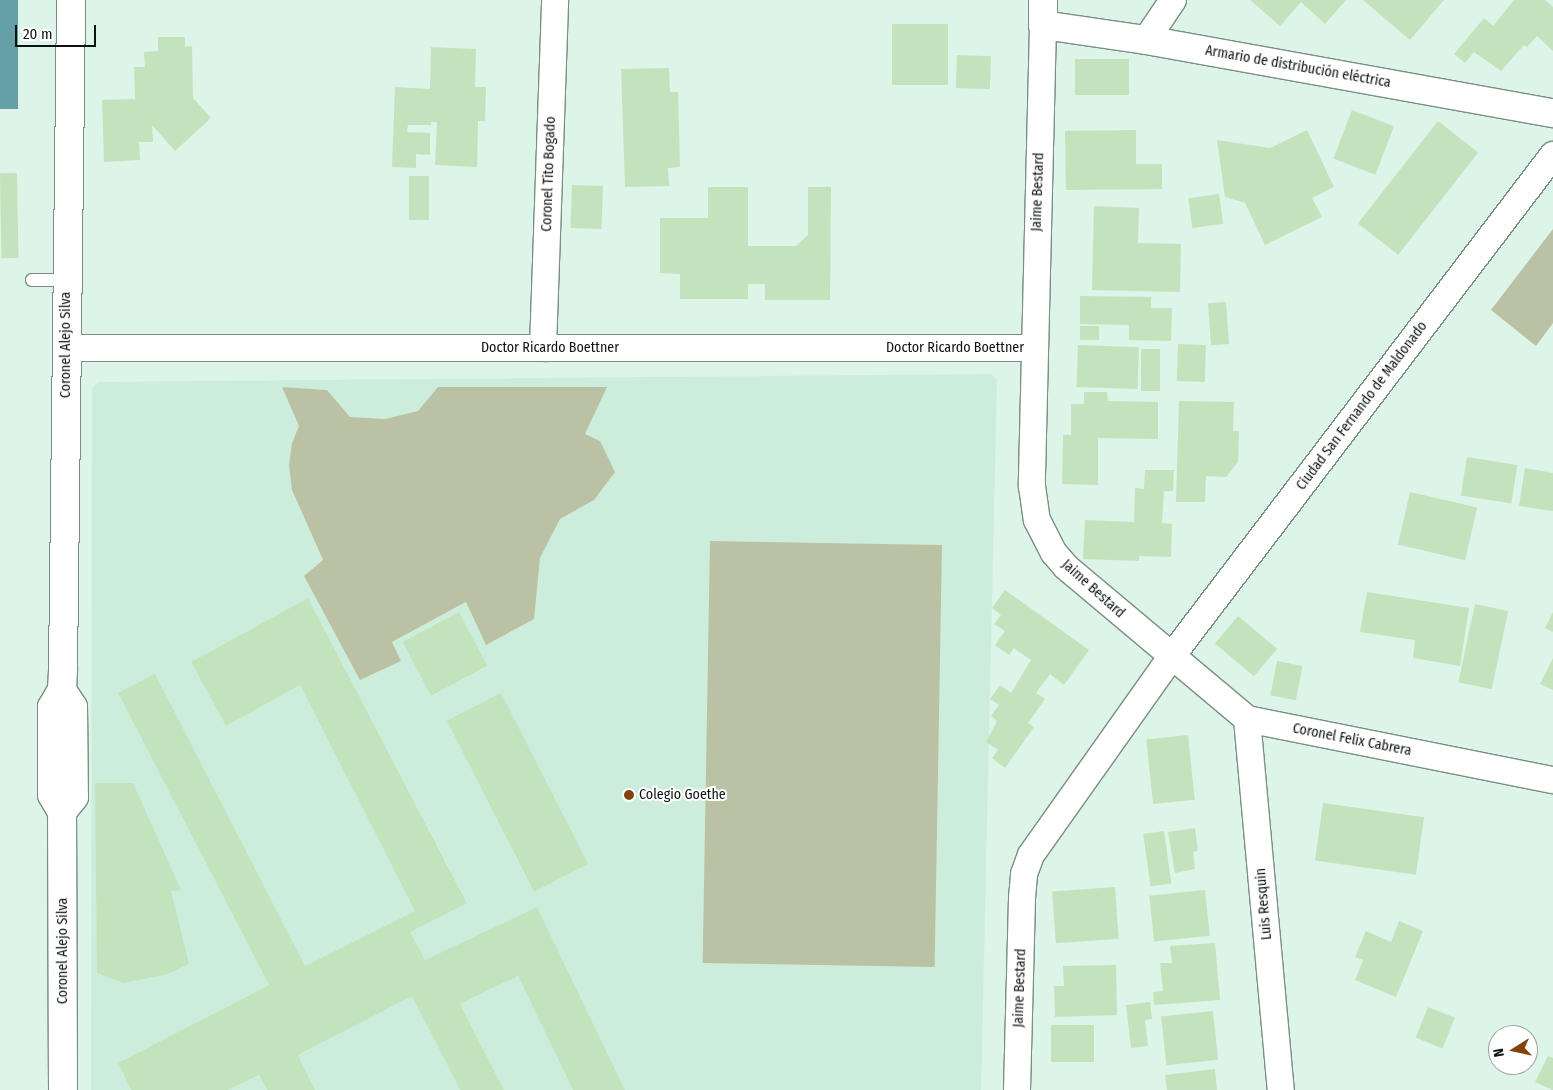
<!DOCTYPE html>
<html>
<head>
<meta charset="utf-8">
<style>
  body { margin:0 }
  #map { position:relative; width:1553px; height:1090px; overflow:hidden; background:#ddf4e8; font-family:"Fira Sans Condensed",sans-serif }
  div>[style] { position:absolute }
  .built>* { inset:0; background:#cdeddc }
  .green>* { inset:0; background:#bac2a3; transform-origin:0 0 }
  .water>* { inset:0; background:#66a0a7; transform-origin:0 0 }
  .building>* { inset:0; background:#c3e3bd; transform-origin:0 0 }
  .roads { filter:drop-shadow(1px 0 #798f83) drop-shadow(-1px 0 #798f83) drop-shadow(0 1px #798f83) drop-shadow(0 -1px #798f83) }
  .lane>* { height:12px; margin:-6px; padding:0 6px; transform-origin:6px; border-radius:6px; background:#fff }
  .street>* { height:26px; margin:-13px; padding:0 13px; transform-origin:13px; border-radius:13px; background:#fff }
  .secondary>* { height:28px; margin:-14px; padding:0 14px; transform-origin:14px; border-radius:14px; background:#fff }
  .dots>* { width:14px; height:14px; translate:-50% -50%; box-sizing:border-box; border:2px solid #fff; border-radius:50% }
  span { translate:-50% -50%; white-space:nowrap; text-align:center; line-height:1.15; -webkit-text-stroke:4px #fff; paint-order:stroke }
  .street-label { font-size:14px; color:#0b130f }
  .poi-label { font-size:14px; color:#0b130f }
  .left { translate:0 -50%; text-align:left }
  .north { position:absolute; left:1488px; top:1025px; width:50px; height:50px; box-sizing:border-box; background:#fff; border:1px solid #9da19f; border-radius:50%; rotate:260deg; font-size:14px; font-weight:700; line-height:20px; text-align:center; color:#0b130f }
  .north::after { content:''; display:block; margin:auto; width:18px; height:22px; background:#83430c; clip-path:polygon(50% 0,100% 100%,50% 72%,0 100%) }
  .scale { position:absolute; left:15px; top:25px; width:81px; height:22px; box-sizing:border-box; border:2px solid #0b130f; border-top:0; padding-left:6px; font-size:15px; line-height:18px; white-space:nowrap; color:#0b130f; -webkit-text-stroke:4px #fff; paint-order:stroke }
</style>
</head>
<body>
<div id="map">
  <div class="built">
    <div style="clip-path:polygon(evenodd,991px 374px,997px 380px,981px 1090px,625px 1090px,537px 907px,415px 965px,426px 1023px,460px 1090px,315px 1090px,298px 1055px,411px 996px,305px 966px,118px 693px,269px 985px,118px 1063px,131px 1090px,91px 1090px,92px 389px,98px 382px,991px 374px,283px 387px,327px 390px,350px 417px,385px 419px,418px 411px,438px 387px,606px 387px,585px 434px,594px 500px,560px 519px,540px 558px,533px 619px,467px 602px,392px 642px,323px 560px,292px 490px,292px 443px,299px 426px,283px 387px,991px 374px,308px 598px,467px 902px,423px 925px,300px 685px,226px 726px,191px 662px,308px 598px,991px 374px,459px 612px,488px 666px,432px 696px,403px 643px,459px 612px,991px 374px,501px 694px,533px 891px,447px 721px,501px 694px)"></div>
    <div style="clip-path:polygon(518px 976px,573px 1090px,504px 1090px,460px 1004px)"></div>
    <div style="clip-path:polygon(259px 1075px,267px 1090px,228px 1090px)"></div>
  </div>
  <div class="green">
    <div style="clip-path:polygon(1553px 229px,1553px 323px,1536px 346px,1491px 310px)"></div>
    <div style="clip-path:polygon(282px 387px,327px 390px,350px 417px,385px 419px,418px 411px,438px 387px,607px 387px,585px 434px,600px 441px,615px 472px,594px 500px,560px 519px,540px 558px,534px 619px,486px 645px,466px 602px,392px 642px,401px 661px,360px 680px,304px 576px,323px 560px,292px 490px,289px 465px,292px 443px,299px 426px)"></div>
    <div style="left:710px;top:541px;width:232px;height:422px;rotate:1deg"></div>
  </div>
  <div class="water">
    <div style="left:0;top:0;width:18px;height:109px"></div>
  </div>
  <div class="building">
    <div style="clip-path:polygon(1250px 0,1346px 0,1325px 24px,1301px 2px,1280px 26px)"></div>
    <div style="clip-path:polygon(1363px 0,1444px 0,1410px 40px)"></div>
    <div style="clip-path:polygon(1514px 0,1545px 0,1553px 7px,1553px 51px,1537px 36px,1527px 47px,1524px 45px,1501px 71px,1474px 52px,1465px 63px,1454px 54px,1484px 18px,1493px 26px)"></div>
    <div style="left:892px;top:24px;width:56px;height:61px"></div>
    <div style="clip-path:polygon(158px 37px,185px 37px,185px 47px,192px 46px,193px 98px,211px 118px,175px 151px,152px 125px,153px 142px,139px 142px,140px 160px,104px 162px,102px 100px,135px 99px,134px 67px,145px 67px,144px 52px,158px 51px)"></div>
    <div style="clip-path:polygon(431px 47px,476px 49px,475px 87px,486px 87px,485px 121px,478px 121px,477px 167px,435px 165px,437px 122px,431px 122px,431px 125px,408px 125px,407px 132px,430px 133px,430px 155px,416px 154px,416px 168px,392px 167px,395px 87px,430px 89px)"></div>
    <div style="left:957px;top:55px;width:34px;height:33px;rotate:2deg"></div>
    <div style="left:1075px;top:59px;width:54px;height:36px"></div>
    <div style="clip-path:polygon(669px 68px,670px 92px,678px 92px,680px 167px,668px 168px,669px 186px,625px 187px,621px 69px)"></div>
    <div style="left:1352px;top:110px;width:45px;height:52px;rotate:21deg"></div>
    <div style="left:1438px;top:121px;width:51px;height:130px;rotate:38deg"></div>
    <div style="clip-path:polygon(1136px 130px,1136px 164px,1162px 164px,1162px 189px,1066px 190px,1065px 131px)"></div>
    <div style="clip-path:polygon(1307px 130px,1334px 187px,1312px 198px,1322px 217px,1265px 245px,1245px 203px,1225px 197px,1217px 140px,1270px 148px)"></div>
    <div style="left:17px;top:173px;width:85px;height:17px;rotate:89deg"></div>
    <div style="left:409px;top:176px;width:20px;height:44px"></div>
    <div style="left:572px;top:185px;width:31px;height:43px;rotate:2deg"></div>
    <div style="clip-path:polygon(708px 187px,748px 187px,748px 246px,796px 246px,808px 235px,808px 187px,831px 187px,830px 300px,765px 300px,765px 284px,748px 284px,748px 299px,680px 299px,680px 274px,660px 273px,660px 218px,708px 218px)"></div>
    <div style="left:1219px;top:194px;width:30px;height:31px;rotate:82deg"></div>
    <div style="clip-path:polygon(1094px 206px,1139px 208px,1138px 243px,1181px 244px,1180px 292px,1092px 290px)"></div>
    <div style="clip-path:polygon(1080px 296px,1151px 297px,1151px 308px,1172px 308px,1171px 341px,1129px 340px,1129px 325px,1080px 324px)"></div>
    <div style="left:1226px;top:302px;width:42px;height:18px;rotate:86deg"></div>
    <div style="left:1080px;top:326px;width:19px;height:14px"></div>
    <div style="left:1178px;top:344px;width:28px;height:37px;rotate:2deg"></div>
    <div style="left:1078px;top:345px;width:61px;height:42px;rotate:2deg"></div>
    <div style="left:1141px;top:349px;width:19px;height:42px"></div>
    <div style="clip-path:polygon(1084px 392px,1107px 392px,1108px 401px,1158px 402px,1158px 439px,1098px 438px,1098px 485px,1062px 484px,1063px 435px,1071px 435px,1071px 404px,1084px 404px)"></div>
    <div style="clip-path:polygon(1179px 401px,1234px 402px,1233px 431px,1239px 431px,1238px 462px,1226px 477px,1206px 476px,1205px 502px,1176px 502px)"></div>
    <div style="left:1467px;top:457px;width:51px;height:39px;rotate:9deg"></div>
    <div style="clip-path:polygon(1525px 468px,1553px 473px,1553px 511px,1519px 506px)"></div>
    <div style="clip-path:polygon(1145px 470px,1174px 470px,1173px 491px,1164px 491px,1162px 523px,1172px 524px,1171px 557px,1139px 556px,1139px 561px,1083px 559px,1085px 520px,1134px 522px,1135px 488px,1144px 489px)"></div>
    <div style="left:1410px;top:492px;width:69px;height:54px;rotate:13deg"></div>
    <div style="clip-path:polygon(1005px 590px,1089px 650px,1064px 685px,1050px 674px,1036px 693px,1045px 699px,1028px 723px,1034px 727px,1005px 768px,992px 758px,998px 750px,986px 742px,997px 721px,991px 716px,999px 705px,990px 699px,1000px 685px,1011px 693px,1031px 660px,1014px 648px,1009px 655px,995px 645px,1005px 631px,994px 624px,1001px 615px,992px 608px)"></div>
    <div style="clip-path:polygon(1367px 592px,1469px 608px,1460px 666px,1413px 658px,1415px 640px,1360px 632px)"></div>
    <div style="clip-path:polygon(308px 598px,467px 903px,410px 932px,425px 960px,537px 907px,625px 1090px,573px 1090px,518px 976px,460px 1004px,504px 1090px,460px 1090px,412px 996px,298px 1055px,315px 1090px,267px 1090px,259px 1075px,228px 1090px,131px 1090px,118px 1063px,269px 985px,118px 693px,155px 674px,305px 966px,415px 911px,300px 685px,226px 726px,191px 662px)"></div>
    <div style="left:1475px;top:604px;width:34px;height:80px;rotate:12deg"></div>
    <div style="left:459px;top:612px;width:61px;height:64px;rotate:62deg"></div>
    <div style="clip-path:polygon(1553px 612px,1553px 632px,1545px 628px)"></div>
    <div style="left:1238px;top:616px;width:51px;height:36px;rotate:40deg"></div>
    <div style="clip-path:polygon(1553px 658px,1553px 690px,1540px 684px)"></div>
    <div style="left:1277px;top:661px;width:26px;height:35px;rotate:11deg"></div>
    <div style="left:501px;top:693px;width:192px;height:61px;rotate:63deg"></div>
    <div style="left:1188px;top:735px;width:65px;height:42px;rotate:84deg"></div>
    <div style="clip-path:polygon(95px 783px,133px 783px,181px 890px,171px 891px,189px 964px,168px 974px,124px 983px,97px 973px)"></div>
    <div style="left:1323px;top:803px;width:102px;height:58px;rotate:8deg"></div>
    <div style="clip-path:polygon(1195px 828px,1198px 851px,1193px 852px,1195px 869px,1175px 873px,1168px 832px)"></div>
    <div style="left:1164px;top:831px;width:53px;height:21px;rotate:82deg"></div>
    <div style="left:1115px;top:887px;width:52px;height:63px;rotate:86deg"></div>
    <div style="left:1205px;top:890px;width:46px;height:56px;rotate:84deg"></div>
    <div style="clip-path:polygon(1399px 921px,1423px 931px,1396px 997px,1355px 980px,1363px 960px,1355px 957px,1366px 931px,1391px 942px)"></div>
    <div style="clip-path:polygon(1215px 943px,1220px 1000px,1154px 1005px,1153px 992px,1163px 991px,1160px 963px,1172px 963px,1170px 946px)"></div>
    <div style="clip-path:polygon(1116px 965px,1117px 1015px,1055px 1017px,1054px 986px,1064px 986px,1063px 966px)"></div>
    <div style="clip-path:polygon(1150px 1002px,1152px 1019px,1145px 1020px,1148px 1046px,1131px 1048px,1126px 1005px)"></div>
    <div style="left:1428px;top:1007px;width:29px;height:33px;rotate:22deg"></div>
    <div style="left:1213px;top:1011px;width:49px;height:52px;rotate:84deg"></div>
    <div style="left:1051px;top:1025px;width:43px;height:37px"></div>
    <div style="clip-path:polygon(1548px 1056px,1553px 1058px,1553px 1090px,1535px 1082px)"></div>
    <div style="clip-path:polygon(1215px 1069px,1217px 1090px,1167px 1090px,1165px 1075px)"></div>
  </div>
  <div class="roads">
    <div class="lane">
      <div style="left:32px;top:280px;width:34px"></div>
    </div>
    <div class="street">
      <div style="left:1043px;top:25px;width:461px;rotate:91.4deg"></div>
      <div style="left:1032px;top:486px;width:34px;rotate:82deg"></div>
      <div style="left:1037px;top:520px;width:37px;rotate:63deg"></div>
      <div style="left:1054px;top:553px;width:18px;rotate:49deg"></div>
      <div style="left:1066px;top:567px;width:236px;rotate:40deg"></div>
      <div style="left:1247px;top:719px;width:312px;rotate:11.3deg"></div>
      <div style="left:1146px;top:40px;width:48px;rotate:-56deg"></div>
      <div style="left:66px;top:348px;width:967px"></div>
      <div style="left:543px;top:348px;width:348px;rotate:-88deg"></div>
      <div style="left:1247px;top:719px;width:373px;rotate:84.8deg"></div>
      <div style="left:1017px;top:1090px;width:192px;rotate:-88.5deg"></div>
      <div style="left:1022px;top:898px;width:24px;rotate:-85deg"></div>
      <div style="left:1024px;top:874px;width:20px;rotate:-70deg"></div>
      <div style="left:1031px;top:855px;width:242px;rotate:-54.7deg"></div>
      <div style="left:1171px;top:657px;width:631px;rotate:-52.73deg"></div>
    </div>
    <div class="secondary">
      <div style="left:1043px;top:0;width:25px;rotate:90deg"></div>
      <div style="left:1043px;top:25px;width:104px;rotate:8.3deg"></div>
      <div style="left:1146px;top:40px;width:413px;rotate:10.2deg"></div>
      <div style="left:62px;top:690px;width:20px;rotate:57deg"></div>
      <div style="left:73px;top:707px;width:90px;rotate:89.4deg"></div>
      <div style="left:74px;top:797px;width:19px;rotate:129deg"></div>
      <div style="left:63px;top:1090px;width:278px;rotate:-90.2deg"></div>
      <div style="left:62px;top:812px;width:20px;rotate:-120deg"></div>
      <div style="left:52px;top:795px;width:88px;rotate:-90deg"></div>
      <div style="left:52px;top:707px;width:20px;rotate:-60deg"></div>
      <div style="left:62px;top:690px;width:22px;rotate:-87deg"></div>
      <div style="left:63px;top:668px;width:668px;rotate:-89.31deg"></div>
    </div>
  </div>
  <div class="dots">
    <div style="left:629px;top:795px;background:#83430c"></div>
  </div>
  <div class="street-label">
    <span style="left:1298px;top:67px;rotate:10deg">Armario de distribución eléctrica</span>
    <span style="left:549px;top:174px;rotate:-88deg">Coronel Tito Bogado</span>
    <span style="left:1038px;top:192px;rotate:-88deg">Jaime Bestard</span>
    <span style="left:66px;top:345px;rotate:-90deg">Coronel Alejo Silva</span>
    <span style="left:550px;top:348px">Doctor Ricardo Boettner</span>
    <span style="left:955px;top:348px">Doctor Ricardo Boettner</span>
    <span style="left:1362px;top:406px;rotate:-53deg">Ciudad San Fernando de Maldonado</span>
    <span style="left:1093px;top:589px;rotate:42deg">Jaime Bestard</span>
    <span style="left:1352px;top:740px;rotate:11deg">Coronel Felix Cabrera</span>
    <span style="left:1264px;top:904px;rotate:-95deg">Luis Resquin</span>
    <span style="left:63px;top:951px;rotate:-90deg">Coronel Alejo Silva</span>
    <span style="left:1020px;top:988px;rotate:-88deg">Jaime Bestard</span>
  </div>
  <div class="poi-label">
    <span class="left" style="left:639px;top:795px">Colegio Goethe</span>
  </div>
  <div class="north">N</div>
  <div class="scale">20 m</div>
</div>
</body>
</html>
